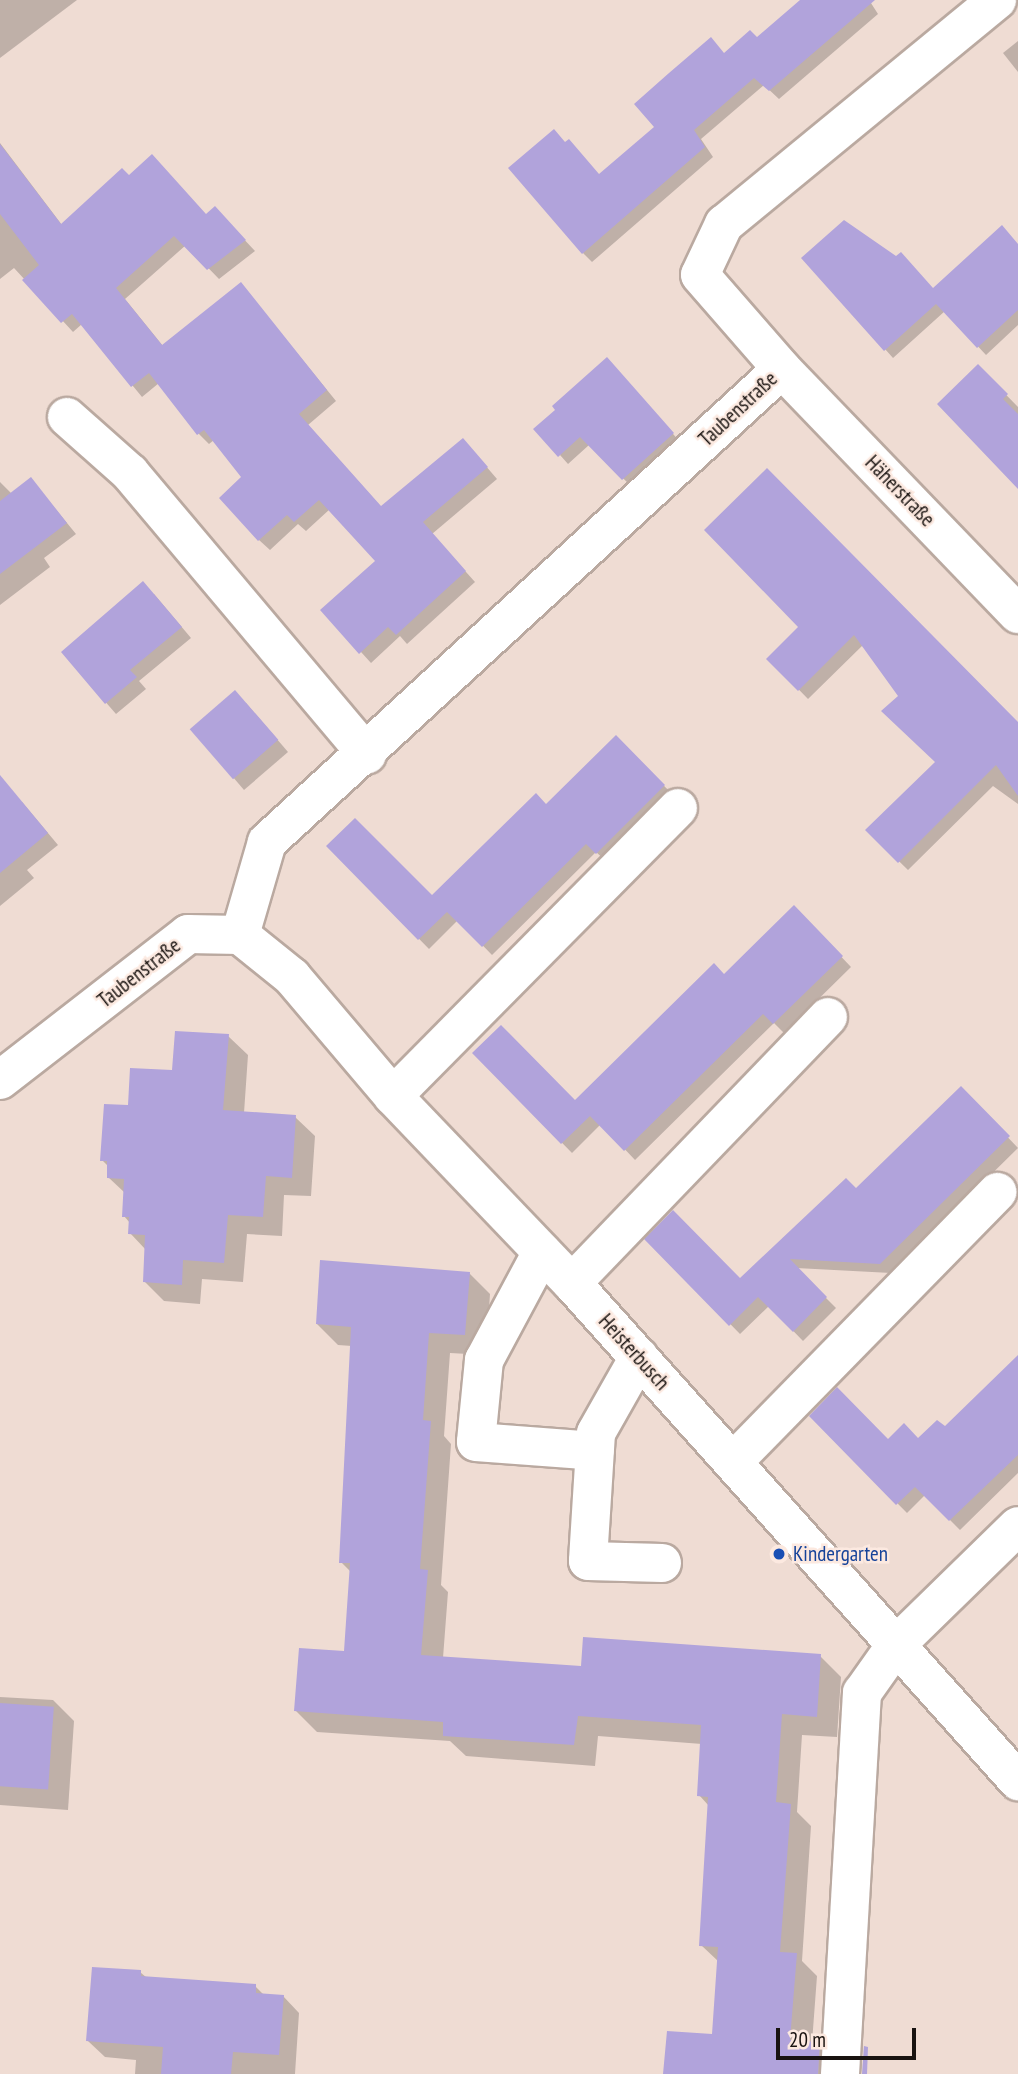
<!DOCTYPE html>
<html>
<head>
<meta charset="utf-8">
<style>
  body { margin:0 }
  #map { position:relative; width:1018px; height:2074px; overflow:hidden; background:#efdcd3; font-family:"PT Sans Narrow",sans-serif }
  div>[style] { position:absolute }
  .shadow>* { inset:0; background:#0003 }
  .building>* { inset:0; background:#b1a3db; transform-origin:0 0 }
  .roads { filter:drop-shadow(2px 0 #baa9a0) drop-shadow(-2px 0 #baa9a0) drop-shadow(0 2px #baa9a0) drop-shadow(0 -2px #baa9a0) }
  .minor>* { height:38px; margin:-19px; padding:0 19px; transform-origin:19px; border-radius:19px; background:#fff }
  .dots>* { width:19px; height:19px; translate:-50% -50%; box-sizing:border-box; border:4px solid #fce9e0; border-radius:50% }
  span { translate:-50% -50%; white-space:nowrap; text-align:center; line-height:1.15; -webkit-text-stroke:5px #fce9e0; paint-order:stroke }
  .street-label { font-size:21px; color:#191310 }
  .transit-label { font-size:21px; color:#164399 }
  .left { translate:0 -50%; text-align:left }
  .scale { position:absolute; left:776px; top:2028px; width:140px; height:32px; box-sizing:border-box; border:4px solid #191310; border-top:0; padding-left:9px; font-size:21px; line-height:24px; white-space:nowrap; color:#191310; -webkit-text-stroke:5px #fce9e0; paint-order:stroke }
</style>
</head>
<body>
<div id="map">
  <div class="shadow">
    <div style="clip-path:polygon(0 0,77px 0,0 58px)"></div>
    <div style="clip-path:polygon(802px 0,869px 0,878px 14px,779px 99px,764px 85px,701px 139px,713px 157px,592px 262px,583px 253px,600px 176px,656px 127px,725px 55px,757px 39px)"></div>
    <div style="clip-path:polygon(1018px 41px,1018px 72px,1003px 53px)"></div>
    <div style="clip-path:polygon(0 143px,62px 225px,129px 177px,207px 216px,225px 219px,255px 251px,219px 279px,186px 245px,125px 299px,163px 346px,241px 284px,336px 401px,308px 425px,382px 508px,473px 451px,497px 479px,432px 534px,475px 582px,407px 644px,400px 636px,371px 663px,361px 652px,377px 561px,330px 509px,306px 531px,298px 524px,270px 550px,259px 540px,243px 477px,214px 440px,209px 444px,199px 434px,159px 383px,142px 397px,82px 324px,73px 332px,14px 268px,0 279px)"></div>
    <div style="clip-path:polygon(1018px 245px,1018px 325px,986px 355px,945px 311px,893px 358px,804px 258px,934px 290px)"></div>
    <div style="clip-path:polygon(978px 366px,1018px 407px,1018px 486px)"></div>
    <div style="clip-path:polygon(615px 368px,681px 443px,632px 487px,589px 445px,568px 464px,560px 455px)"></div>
    <div style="clip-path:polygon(31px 479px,76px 534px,44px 558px,50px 567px,0 605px,0 482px,12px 494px)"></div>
    <div style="clip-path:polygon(706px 530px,1018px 724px,1018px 804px,993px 786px,908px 870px,867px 830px,938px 762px,900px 696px,863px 645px,808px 699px,769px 659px,801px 627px)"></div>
    <div style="clip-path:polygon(154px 594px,191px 638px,139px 681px,146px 689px,116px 714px,63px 653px)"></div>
    <div style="clip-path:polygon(246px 703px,288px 752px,244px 790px,192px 729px)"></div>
    <div style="clip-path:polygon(616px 737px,674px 796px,607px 862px,596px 852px,492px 955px,458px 920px,429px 949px,328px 846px,432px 898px,546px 806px)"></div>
    <div style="clip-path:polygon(0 800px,22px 802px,58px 845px,27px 870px,34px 878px,0 906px)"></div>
    <div style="clip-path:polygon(794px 907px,851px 967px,784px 1033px,774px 1023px,635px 1160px,601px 1124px,572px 1153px,475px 1054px,575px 1103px,724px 976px)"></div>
    <div style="clip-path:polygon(228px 1036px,248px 1055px,244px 1113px,295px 1117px,315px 1136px,311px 1196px,284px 1195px,282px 1236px,247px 1234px,243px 1282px,202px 1279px,200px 1304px,164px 1301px,144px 1281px,146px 1250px,130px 1233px,130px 1223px,124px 1216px,125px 1193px,108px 1177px,109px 1167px,102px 1160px,130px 1107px)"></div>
    <div style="clip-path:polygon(961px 1088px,1018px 1148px,891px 1273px,796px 1268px,836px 1308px,803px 1341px,769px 1306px,740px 1334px,647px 1239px,740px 1281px,856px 1190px)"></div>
    <div style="clip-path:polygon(469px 1273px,490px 1294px,486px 1355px,450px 1353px,444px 1436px,451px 1444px,441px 1585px,448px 1592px,443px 1658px,583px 1668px,820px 1656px,841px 1677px,837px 1737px,802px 1735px,797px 1812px,811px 1826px,802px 1961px,817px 1976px,812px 2043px,837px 2065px,836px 2074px,665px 2074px,713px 2036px,719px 1962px,701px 1945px,709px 1806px,699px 1795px,702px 1744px,598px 1736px,595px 1766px,466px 1756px,450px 1741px,317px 1732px,296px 1711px,345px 1653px,351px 1572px,341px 1562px,352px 1346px,338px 1345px,317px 1324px)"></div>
    <div style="clip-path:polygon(1018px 1357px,1018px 1473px,960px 1530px,925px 1495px,907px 1513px,811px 1416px,888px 1441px,919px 1440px,945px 1429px)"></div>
    <div style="clip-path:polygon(0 1697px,53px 1700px,74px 1721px,68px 1810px,0 1805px)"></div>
    <div style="clip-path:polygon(140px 1972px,147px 1978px,255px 1986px,264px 1995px,283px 1996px,299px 2013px,295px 2074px,135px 2074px,136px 2060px,105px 2057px,88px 2041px)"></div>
  </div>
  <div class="building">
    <div style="clip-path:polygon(800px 0,875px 0,769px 91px,754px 78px,694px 130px,705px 147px,582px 254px,508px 168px,554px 129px,565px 142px,569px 139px,599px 174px,654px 127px,634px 104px,669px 73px,711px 37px,724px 53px,750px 30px,757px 37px)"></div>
    <div style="clip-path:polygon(0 144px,61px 224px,122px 168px,129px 175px,152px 154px,206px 214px,215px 206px,246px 240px,207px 270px,174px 236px,116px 288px,162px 345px,241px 282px,327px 390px,299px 414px,381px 506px,463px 438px,488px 467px,423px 522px,466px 571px,396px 635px,388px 627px,359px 654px,320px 610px,375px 561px,319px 500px,294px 522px,287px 515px,258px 541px,219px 498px,241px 477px,204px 430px,197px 435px,149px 373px,131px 387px,72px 314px,61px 323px,22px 280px,39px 265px,0 214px)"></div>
    <div style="clip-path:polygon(844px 220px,896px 256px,901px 252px,933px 288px,1002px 225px,1018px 244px,1018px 310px,977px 348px,936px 304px,884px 351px,801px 258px)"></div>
    <div style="clip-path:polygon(607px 357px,674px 433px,622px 480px,580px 437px,558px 457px,533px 429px,555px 410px,552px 406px)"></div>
    <div style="clip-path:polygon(978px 364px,1008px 394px,1003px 399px,1018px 414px,1018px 489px,937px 404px)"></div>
    <div style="clip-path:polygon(767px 468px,1018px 722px,1018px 796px,996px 765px,898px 863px,865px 830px,935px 762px,881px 711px,898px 696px,854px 635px,798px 691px,766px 659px,798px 627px,704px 530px)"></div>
    <div style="clip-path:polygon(31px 477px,67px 523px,0 574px,0 501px)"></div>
    <div style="clip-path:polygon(143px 581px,182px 627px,130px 670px,137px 677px,105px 704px,61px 652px)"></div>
    <div style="left:235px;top:690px;width:66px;height:60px;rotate:49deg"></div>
    <div style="clip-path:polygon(616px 735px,665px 785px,596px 854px,586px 844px,482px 947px,447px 912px,418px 940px,326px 846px,355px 818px,432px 895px,536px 793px,546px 804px)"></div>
    <div style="clip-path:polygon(0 775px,48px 833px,0 873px)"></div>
    <div style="clip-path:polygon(794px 905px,843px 956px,773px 1024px,763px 1014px,624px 1151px,590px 1116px,561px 1144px,472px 1053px,501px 1025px,575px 1100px,714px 963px,724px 974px)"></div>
    <div style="clip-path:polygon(175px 1031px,229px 1034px,223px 1110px,296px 1115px,292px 1178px,266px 1176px,263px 1217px,228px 1215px,224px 1263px,183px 1260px,182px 1285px,143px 1282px,145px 1235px,128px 1234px,129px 1217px,122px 1217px,124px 1179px,107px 1178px,107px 1161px,100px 1161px,104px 1104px,128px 1105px,130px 1068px,172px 1070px)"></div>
    <div style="clip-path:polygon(961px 1086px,1010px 1136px,880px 1264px,790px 1259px,827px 1297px,793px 1332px,758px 1297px,729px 1326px,644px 1239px,673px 1210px,740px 1278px,846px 1178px,856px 1188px)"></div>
    <div style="clip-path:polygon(320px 1260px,470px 1272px,465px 1335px,429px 1333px,423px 1420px,431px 1421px,420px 1569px,428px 1570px,421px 1655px,581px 1666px,583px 1637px,821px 1654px,817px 1717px,782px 1714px,776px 1802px,791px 1804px,780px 1952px,797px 1953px,790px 2040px,820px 2042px,818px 2074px,663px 2074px,667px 2031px,712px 2034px,718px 1947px,699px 1946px,708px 1797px,697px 1796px,701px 1725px,578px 1716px,574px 1745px,443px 1736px,443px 1722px,294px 1711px,299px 1648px,344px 1651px,350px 1563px,339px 1563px,351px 1327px,316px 1324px)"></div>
    <div style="clip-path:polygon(1018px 1355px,1018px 1455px,949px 1521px,915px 1487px,896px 1505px,809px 1416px,837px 1387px,888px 1439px,904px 1423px,918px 1438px,937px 1420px,945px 1426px)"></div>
    <div style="left:0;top:1703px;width:54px;height:83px;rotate:4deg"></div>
    <div style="clip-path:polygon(92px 1967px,141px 1970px,141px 1976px,256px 1984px,256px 1993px,284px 1995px,279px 2055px,233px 2052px,231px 2074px,161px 2074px,163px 2047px,86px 2041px)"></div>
    <div style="clip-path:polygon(864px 2046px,868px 2047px,867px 2074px,862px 2074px)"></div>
  </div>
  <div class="roads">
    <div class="minor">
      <div style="left:997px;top:0;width:353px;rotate:140.6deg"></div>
      <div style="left:724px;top:224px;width:56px;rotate:115.2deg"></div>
      <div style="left:700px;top:275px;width:125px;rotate:48.9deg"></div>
      <div style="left:782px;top:369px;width:340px;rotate:46.1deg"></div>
      <div style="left:67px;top:417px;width:84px;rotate:41.6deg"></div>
      <div style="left:130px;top:473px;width:368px;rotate:49.9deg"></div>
      <div style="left:240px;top:935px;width:67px;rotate:38.9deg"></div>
      <div style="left:292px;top:977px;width:156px;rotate:49.7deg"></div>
      <div style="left:393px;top:1096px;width:259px;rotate:46.3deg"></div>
      <div style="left:572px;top:1283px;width:669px;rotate:48.15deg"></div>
      <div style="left:240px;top:935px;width:97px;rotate:-73.8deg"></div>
      <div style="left:267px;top:842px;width:699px;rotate:-42.57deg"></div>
      <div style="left:0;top:1080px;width:238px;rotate:-37.8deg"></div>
      <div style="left:188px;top:934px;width:52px;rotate:1.1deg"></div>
      <div style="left:393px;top:1096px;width:405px;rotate:-45.3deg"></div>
      <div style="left:542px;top:1252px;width:123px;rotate:118.2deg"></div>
      <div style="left:484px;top:1360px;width:82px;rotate:95.6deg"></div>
      <div style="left:476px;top:1442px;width:119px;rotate:4.3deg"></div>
      <div style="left:572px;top:1283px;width:369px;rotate:-46.1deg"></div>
      <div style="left:639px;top:1357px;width:87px;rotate:119.5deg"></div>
      <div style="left:596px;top:1433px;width:128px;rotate:93.6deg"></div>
      <div style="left:588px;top:1561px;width:74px;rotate:1.5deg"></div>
      <div style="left:733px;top:1462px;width:378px;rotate:-45.6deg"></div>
      <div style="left:840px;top:2074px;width:382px;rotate:-86.7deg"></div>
      <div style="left:862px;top:1693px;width:59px;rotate:-54.7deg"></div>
      <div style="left:896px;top:1645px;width:170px;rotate:-44.3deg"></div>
    </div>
  </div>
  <div class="dots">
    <div style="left:779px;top:1554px;background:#1a4fb4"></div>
  </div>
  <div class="street-label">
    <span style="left:738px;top:409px;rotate:-43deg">Taubenstraße</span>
    <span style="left:900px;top:491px;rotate:46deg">Häherstraße</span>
    <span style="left:139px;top:973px;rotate:-38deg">Taubenstraße</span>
    <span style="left:634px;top:1352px;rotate:48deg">Heisterbusch</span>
  </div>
  <div class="transit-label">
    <span class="left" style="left:793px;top:1554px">Kindergarten</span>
  </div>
  <div class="scale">20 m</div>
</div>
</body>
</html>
